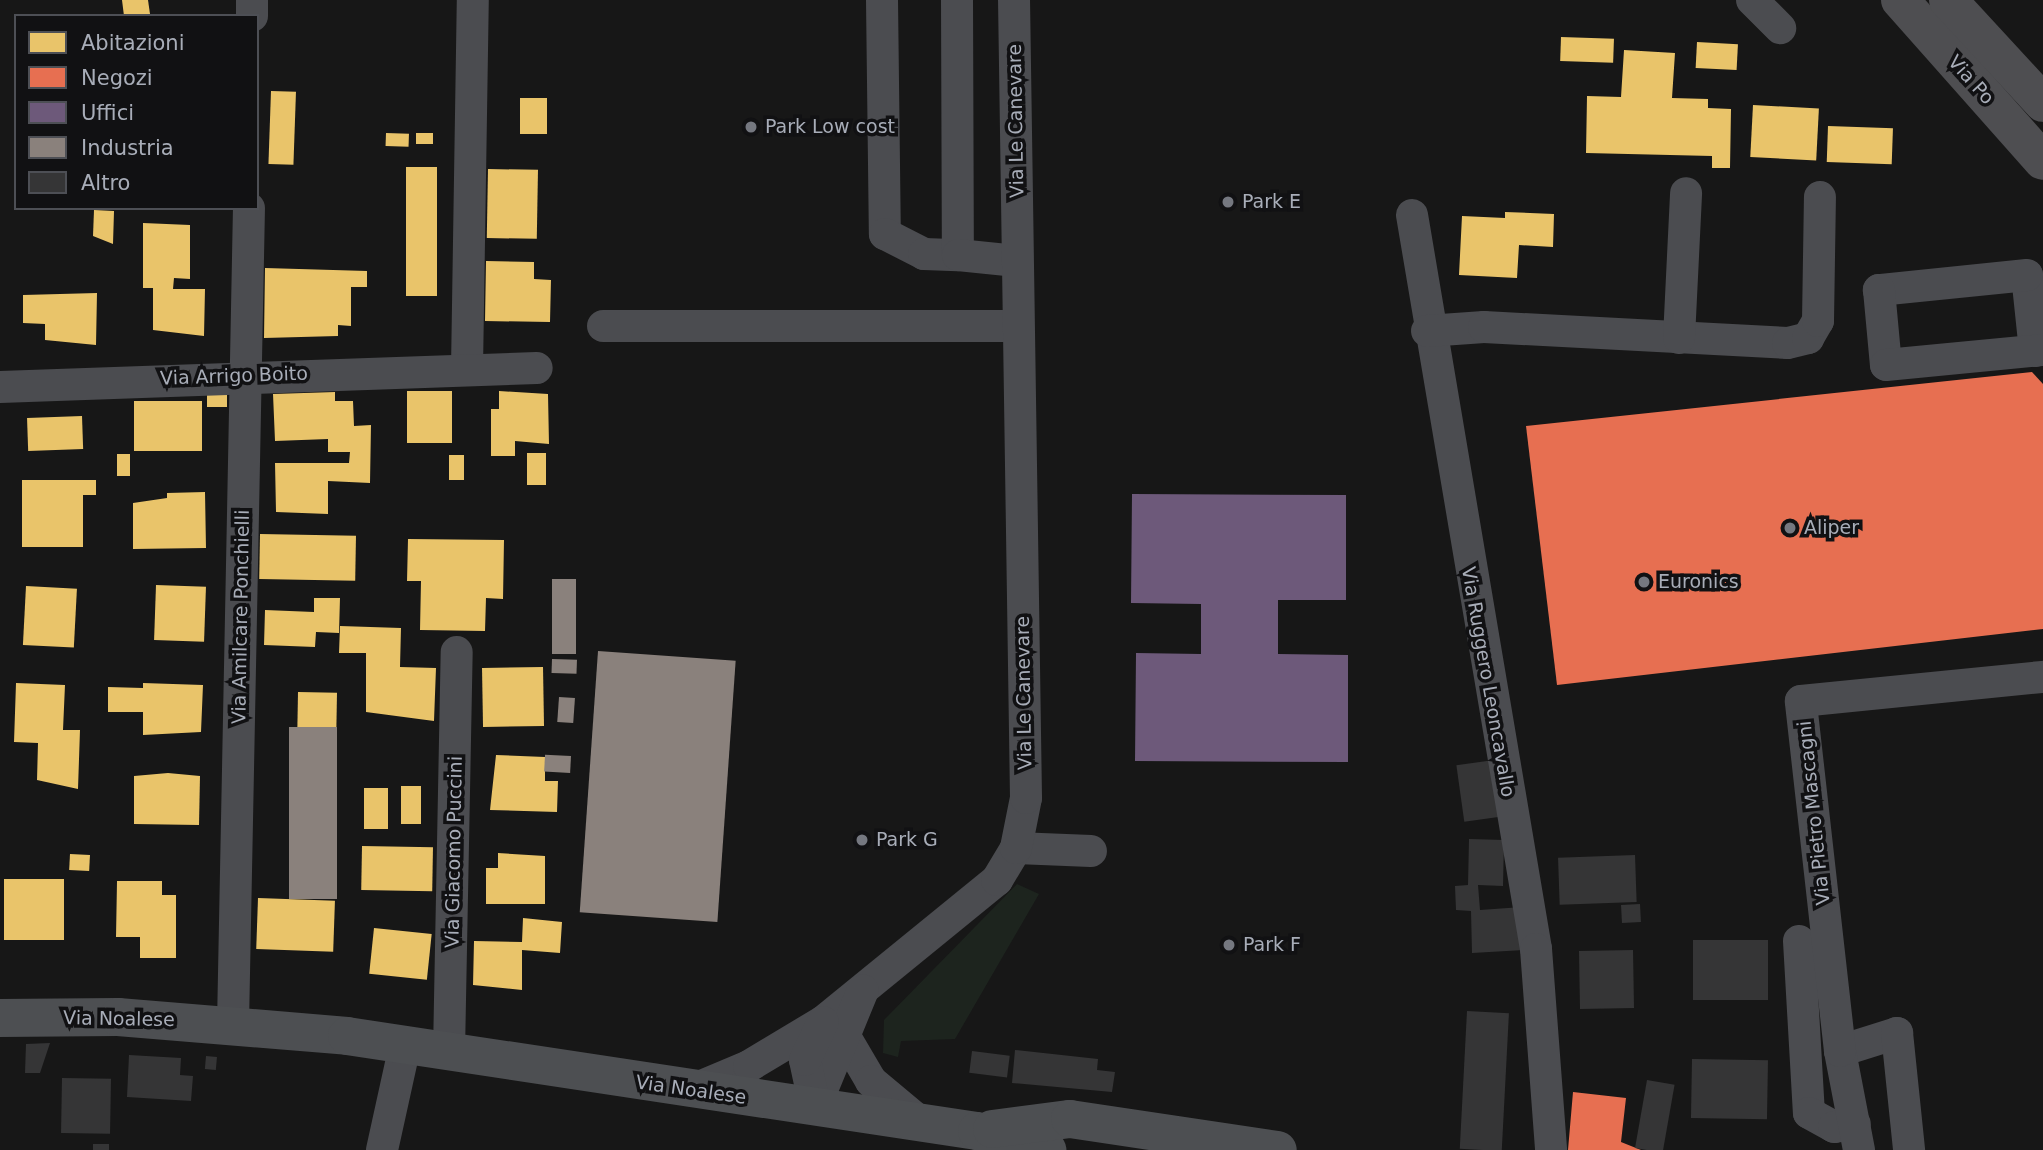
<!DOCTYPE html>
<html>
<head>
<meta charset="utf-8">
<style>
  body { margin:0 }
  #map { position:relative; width:2043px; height:1150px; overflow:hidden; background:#171717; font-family:"DejaVu Sans",sans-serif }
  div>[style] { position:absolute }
  .green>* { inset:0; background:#1d241e }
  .homes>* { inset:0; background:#e9c46a; transform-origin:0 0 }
  .shops>* { inset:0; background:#e76f51 }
  .offices>* { inset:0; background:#6d597a }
  .industry>* { inset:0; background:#8a817c; transform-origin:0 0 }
  .building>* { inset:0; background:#353536; transform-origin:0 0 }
  .minor>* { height:32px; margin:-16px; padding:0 16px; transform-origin:16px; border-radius:16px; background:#4b4c50 }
  .major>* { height:38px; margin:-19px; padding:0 19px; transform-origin:19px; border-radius:19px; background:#4d4f52 }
  .highway>* { height:38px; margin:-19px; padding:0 19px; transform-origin:19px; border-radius:19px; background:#4e4e51 }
  .dots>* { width:19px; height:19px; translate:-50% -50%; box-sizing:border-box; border:4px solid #111113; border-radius:50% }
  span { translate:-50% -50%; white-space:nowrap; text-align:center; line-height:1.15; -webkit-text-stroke:7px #111113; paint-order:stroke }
  .street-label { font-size:19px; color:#a8adb8 }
  .poi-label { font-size:19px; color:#a8adb8 }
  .left { translate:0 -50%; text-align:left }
  .legend { position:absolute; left:14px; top:14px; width:245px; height:196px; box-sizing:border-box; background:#111113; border:2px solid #4d4f55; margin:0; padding:9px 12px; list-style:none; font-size:21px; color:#a8adb8 }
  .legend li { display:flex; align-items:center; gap:14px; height:35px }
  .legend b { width:35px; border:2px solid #4d4f55 }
</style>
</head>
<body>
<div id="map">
  <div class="green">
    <div style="clip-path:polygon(1017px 884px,1039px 894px,955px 1039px,901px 1041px,898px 1057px,883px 1053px,884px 1020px)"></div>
  </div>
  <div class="homes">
    <div style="clip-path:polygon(122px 0,148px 0,150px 14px,124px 16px)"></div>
    <div style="left:1561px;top:37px;width:53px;height:24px;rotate:2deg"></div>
    <div style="left:1697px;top:42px;width:41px;height:26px;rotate:3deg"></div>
    <div style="clip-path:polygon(1624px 50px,1675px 53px,1672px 98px,1708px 99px,1708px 108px,1731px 109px,1730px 168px,1712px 168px,1712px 156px,1586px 153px,1587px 96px,1621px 97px)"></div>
    <div style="left:271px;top:91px;width:25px;height:73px;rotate:2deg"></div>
    <div style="left:520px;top:98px;width:27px;height:36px"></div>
    <div style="left:1753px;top:105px;width:66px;height:52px;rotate:3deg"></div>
    <div style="left:1828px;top:126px;width:65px;height:36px;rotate:2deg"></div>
    <div style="left:386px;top:133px;width:23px;height:13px;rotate:2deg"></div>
    <div style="left:416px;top:133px;width:17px;height:11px"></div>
    <div style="left:406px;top:167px;width:31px;height:129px"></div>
    <div style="left:488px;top:169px;width:50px;height:69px;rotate:1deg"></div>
    <div style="clip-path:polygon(94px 210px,114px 211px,113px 244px,93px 236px)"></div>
    <div style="clip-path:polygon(1505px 212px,1554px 214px,1553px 247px,1519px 245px,1517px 278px,1459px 275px,1462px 216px,1505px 218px)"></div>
    <div style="clip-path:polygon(143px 223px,190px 225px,190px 279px,174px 278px,173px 289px,205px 289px,204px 336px,153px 330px,153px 288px,143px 288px)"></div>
    <div style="clip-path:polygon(486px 261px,534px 262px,534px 279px,551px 280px,550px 322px,485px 321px)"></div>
    <div style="clip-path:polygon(265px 268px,367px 271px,367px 287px,351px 287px,351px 326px,338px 325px,338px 336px,264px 338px)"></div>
    <div style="clip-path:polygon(97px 293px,96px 345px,45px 340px,45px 324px,23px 323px,23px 295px)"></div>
    <div style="left:207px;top:387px;width:20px;height:20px"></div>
    <div style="left:407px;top:391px;width:45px;height:52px"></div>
    <div style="clip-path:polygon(499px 391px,548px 394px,549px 444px,515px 441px,515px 456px,491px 456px,491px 409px,499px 409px)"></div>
    <div style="clip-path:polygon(335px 392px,335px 401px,353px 401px,354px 426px,371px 425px,370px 483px,328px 481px,328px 514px,276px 512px,275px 463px,349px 463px,350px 452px,328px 452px,328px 439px,275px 441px,273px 394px)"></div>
    <div style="left:134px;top:401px;width:68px;height:50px"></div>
    <div style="left:82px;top:416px;width:33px;height:55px;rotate:88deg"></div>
    <div style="left:527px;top:453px;width:19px;height:32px"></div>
    <div style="left:117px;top:454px;width:13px;height:22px"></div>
    <div style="left:449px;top:455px;width:15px;height:25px"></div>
    <div style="clip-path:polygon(22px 480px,96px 480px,96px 495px,83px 495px,83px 547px,22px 547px)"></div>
    <div style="clip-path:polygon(205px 492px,206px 548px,133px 549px,133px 503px,167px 498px,167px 493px)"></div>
    <div style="left:260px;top:534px;width:96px;height:45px;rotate:1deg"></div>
    <div style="clip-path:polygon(408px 539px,504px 540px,503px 599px,486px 598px,485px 631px,420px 630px,421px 581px,407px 581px)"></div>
    <div style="left:156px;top:585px;width:50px;height:55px;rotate:2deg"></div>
    <div style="left:26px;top:586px;width:51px;height:59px;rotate:3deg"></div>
    <div style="clip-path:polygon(314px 598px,340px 598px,339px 633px,316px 632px,315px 647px,264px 645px,265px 610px,314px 612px)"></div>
    <div style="clip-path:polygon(340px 626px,401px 628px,400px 667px,436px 668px,434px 721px,366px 712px,366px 653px,339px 653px)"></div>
    <div style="left:543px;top:667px;width:59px;height:61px;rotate:89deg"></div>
    <div style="clip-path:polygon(16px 683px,65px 685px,63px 730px,80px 730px,78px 789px,37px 780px,38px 743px,14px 742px)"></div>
    <div style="clip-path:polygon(143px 683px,203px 685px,201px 732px,143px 735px,143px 712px,108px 712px,108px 687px,143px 688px)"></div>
    <div style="left:298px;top:692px;width:39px;height:35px;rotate:1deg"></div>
    <div style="clip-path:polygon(496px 755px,545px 757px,545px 781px,558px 781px,557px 812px,490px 810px)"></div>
    <div style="clip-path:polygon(168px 773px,200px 776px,199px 825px,134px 824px,134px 776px)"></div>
    <div style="left:401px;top:786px;width:20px;height:38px"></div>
    <div style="left:364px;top:788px;width:24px;height:41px"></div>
    <div style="left:362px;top:846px;width:71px;height:44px;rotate:1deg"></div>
    <div style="clip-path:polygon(498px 853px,545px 856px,545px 904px,486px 904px,486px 868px,498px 868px)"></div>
    <div style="left:70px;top:854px;width:20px;height:16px;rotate:3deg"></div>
    <div style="left:4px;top:879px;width:60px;height:61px"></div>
    <div style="clip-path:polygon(117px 881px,162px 881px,162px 895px,176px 895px,176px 958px,140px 958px,140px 937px,116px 937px)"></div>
    <div style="left:258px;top:898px;width:77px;height:51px;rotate:2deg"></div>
    <div style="clip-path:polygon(523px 918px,562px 922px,560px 953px,522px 950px,522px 990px,473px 985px,474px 941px,522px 942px)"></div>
    <div style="left:374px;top:928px;width:58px;height:46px;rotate:6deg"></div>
  </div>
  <div class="shops">
    <div style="clip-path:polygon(2032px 372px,2043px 384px,2043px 629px,1557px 685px,1526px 426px)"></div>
    <div style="clip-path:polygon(1573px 1092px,1626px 1098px,1621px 1142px,1641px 1150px,1568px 1150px)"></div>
  </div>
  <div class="offices">
    <div style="clip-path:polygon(1132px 494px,1346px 495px,1346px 600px,1278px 600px,1278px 654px,1348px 655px,1348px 762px,1135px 761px,1136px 653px,1201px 654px,1201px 604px,1131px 603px)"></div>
  </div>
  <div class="industry">
    <div style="left:552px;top:579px;width:24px;height:75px"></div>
    <div style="left:598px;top:651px;width:138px;height:262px;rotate:4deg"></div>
    <div style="left:552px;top:659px;width:25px;height:14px;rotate:2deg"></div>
    <div style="left:559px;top:697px;width:16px;height:25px;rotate:4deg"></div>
    <div style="left:289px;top:727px;width:48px;height:172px"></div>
    <div style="left:571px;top:756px;width:17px;height:26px;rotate:93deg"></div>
  </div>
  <div class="building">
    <div style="left:1494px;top:760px;width:57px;height:38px;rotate:82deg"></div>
    <div style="clip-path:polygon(1469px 839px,1504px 840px,1503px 886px,1478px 885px,1480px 910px,1522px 907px,1524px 950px,1472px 953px,1471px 911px,1456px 910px,1455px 886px,1468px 885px)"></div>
    <div style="left:1635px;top:855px;width:47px;height:77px;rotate:88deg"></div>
    <div style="left:1640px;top:904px;width:18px;height:19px;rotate:87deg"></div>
    <div style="left:1693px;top:940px;width:75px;height:60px"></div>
    <div style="left:1633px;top:950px;width:58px;height:54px;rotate:89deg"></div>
    <div style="left:1467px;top:1011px;width:42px;height:138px;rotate:3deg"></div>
    <div style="clip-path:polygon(50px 1043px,40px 1073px,25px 1073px,26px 1044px)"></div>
    <div style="clip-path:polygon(1015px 1050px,1098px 1059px,1097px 1070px,1115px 1072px,1112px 1092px,1012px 1083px)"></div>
    <div style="left:972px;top:1051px;width:38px;height:22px;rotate:7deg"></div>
    <div style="clip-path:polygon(129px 1055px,181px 1058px,180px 1075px,193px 1076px,191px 1101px,127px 1097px)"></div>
    <div style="left:206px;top:1056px;width:11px;height:13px;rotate:5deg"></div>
    <div style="left:1692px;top:1059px;width:76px;height:59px;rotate:1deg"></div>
    <div style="left:62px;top:1078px;width:49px;height:55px;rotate:1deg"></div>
    <div style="left:1647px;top:1080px;width:28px;height:69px;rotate:10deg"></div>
    <div style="left:93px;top:1144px;width:16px;height:6px"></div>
  </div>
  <div class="minor">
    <div style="left:882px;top:0;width:234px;rotate:89.3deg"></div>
    <div style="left:885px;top:234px;width:44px;rotate:27.1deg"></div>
    <div style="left:924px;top:254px;width:34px;rotate:2deg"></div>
    <div style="left:957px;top:0;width:255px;rotate:89.8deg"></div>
    <div style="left:958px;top:255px;width:59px;rotate:5.8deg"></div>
    <div style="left:1752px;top:0;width:40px;rotate:45deg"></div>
    <div style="left:252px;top:16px;width:16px;rotate:-90deg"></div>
    <div style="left:1412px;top:215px;width:744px;rotate:80.41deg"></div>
    <div style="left:1536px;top:949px;width:202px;rotate:85.7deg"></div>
    <div style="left:603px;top:326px;width:415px"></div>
    <div style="left:1427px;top:331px;width:57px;rotate:-4deg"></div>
    <div style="left:1484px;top:327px;width:304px;rotate:3deg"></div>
    <div style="left:1788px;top:343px;width:21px;rotate:-14deg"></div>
    <div style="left:1808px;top:338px;width:20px;rotate:-60deg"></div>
    <div style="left:1818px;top:321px;width:124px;rotate:-89.1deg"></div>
    <div style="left:1679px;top:338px;width:145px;rotate:-87.2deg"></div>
    <div style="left:2035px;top:351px;width:76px;rotate:-96deg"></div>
    <div style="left:2027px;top:275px;width:149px;rotate:174.2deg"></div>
    <div style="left:1879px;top:290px;width:75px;rotate:84.7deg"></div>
    <div style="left:1886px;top:365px;width:158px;rotate:-5.5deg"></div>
    <div style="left:467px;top:369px;width:369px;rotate:-89.1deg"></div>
    <div style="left:0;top:387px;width:537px;rotate:-2.03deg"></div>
    <div style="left:1016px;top:848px;width:75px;rotate:2.3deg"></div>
    <div style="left:1799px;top:941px;width:172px;rotate:86.7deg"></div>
    <div style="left:1809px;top:1113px;width:29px;rotate:29deg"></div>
    <div style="left:1834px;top:1127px;width:21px;rotate:-8deg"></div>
    <div style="left:233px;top:1025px;width:817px;rotate:-88.88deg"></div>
    <div style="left:847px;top:1040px;width:48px;rotate:59.7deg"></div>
    <div style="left:871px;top:1081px;width:64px;rotate:39.9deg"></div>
    <div style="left:1840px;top:1051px;width:60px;rotate:-17.5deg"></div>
    <div style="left:1897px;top:1033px;width:118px;rotate:84.1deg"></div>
    <div style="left:449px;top:1052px;width:400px;rotate:-88.9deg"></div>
    <div style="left:692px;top:1090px;width:62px;rotate:-22.8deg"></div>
    <div style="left:749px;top:1066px;width:87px;rotate:-31deg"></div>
    <div style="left:824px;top:1021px;width:223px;rotate:-39.2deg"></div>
    <div style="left:997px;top:880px;width:37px;rotate:-59deg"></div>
    <div style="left:1016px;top:848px;width:51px;rotate:-78.7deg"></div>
    <div style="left:1026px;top:798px;width:798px;rotate:-90.86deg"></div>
    <div style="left:815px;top:1107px;width:126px;rotate:-67.7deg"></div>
    <div style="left:815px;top:1107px;width:48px;rotate:-102deg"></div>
    <div style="left:805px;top:1060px;width:42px;rotate:-64.7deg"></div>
    <div style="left:382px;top:1150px;width:107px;rotate:-77.6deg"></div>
    <div style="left:1859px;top:1150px;width:101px;rotate:-100.9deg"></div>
    <div style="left:1840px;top:1051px;width:352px;rotate:-96.4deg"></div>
    <div style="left:1801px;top:701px;width:243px;rotate:-5.7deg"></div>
  </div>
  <div class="major">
    <div style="left:0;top:1018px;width:118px;rotate:-0.5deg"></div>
    <div style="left:118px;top:1017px;width:230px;rotate:4.7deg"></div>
    <div style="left:347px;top:1036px;width:637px;rotate:8.58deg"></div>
    <div style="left:977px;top:1131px;width:73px;rotate:15.2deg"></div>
    <div style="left:992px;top:1129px;width:79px;rotate:-7.3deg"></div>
    <div style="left:1070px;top:1119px;width:210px;rotate:8.5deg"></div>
  </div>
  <div class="highway">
    <div style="left:1900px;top:0;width:215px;rotate:48.4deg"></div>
    <div style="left:1948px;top:0;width:140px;rotate:47.3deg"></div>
  </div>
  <div class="dots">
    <div style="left:751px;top:127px;background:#757880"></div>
    <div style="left:1228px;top:202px;background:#757880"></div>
    <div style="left:1790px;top:528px;background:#757880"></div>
    <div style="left:1644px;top:582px;background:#757880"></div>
    <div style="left:862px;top:840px;background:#757880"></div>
    <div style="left:1229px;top:945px;background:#757880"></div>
  </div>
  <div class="street-label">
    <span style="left:1971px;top:80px;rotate:48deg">Via Po</span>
    <span style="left:1016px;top:121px;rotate:-91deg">Via Le Canevare</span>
    <span style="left:234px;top:376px;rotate:-2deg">Via Arrigo Boito</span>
    <span style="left:241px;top:617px;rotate:-89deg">Via Amilcare Ponchielli</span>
    <span style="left:1488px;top:682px;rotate:80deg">Via Ruggero Leoncavallo</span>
    <span style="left:1024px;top:693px;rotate:-91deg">Via Le Canevare</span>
    <span style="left:1814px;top:813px;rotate:-96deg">Via Pietro Mascagni</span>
    <span style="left:454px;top:852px;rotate:-89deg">Via Giacomo Puccini</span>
    <span style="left:119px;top:1019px;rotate:1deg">Via Noalese</span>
    <span style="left:691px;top:1090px;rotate:8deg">Via Noalese</span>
  </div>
  <div class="poi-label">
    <span class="left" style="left:765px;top:127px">Park Low cost</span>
    <span class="left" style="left:1242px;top:202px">Park E</span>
    <span class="left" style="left:1804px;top:528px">Aliper</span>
    <span class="left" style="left:1658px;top:582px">Euronics</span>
    <span class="left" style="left:876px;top:840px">Park G</span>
    <span class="left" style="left:1243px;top:945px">Park F</span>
  </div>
  <ul class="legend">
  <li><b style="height:19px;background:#e9c46a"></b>Abitazioni</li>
  <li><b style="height:19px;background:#e76f51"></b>Negozi</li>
  <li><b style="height:19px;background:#6d597a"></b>Uffici</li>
  <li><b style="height:19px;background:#8a817c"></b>Industria</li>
  <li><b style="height:19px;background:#353536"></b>Altro</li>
  </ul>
</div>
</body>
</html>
